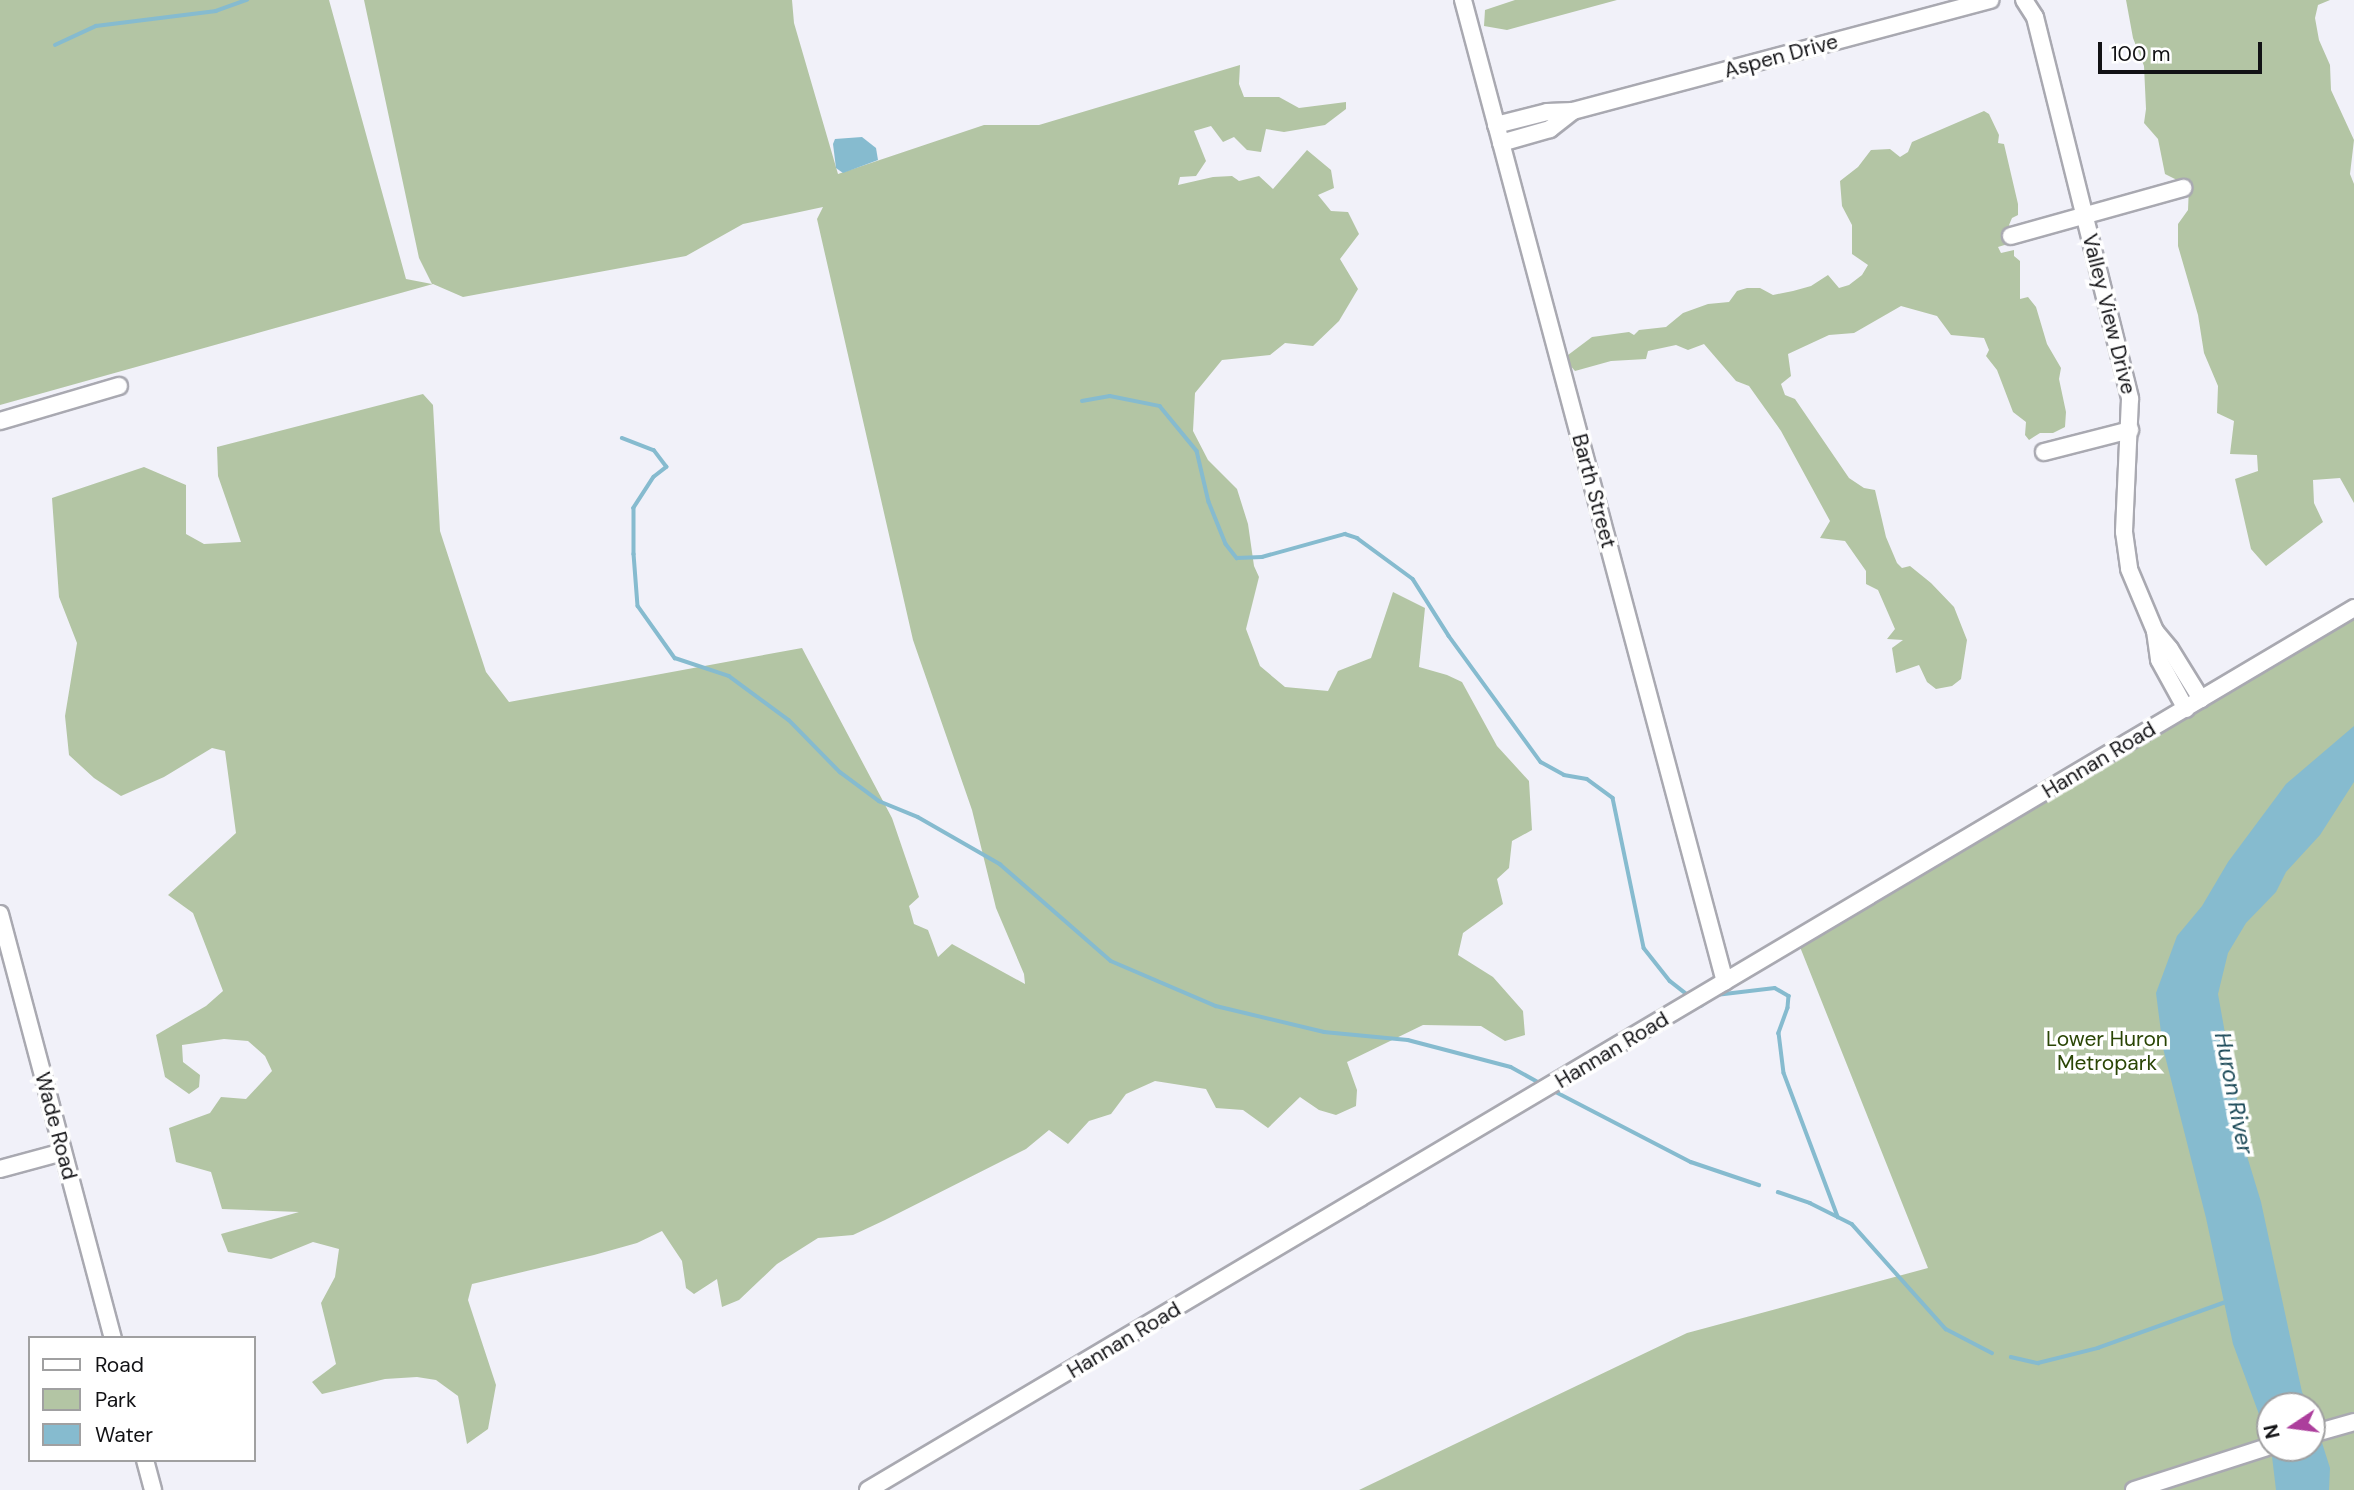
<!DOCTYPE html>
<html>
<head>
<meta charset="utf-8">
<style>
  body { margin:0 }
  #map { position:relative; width:2354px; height:1490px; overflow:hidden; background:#f1f1f9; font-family:"DM Sans",sans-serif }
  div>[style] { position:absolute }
  .green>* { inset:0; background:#b3c5a4 }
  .water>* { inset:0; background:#86bbcf }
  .stream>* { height:3.5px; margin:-1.75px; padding:0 1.75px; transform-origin:1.75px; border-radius:1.75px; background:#86bbcf }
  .roads { filter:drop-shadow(2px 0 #a9a9b1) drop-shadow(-2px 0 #a9a9b1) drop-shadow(0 2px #a9a9b1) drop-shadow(0 -2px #a9a9b1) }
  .minor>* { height:16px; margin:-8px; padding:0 8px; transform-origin:8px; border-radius:8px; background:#fff }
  span { translate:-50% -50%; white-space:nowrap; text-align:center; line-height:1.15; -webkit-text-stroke:7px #fff; paint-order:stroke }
  .street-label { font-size:21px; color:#121215 }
  .park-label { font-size:21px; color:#2a4505 }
  .water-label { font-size:23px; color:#1b4958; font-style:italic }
  .legend { position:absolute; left:28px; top:1336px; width:228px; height:126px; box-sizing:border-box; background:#fff; border:2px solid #a0a0a1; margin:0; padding:9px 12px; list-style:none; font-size:21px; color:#121215 }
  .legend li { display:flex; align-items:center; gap:14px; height:35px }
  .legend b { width:35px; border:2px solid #a0a0a1 }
  .north { position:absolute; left:2256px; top:1392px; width:70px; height:70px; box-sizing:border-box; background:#fff; border:2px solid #a0a0a1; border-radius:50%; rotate:257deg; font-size:19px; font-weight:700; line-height:28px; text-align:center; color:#121215 }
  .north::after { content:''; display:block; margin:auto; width:24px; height:32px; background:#ac3e9c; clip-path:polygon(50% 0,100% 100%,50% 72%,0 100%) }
  .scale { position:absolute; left:2098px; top:42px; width:164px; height:32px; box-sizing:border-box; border:4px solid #121215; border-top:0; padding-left:9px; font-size:21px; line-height:24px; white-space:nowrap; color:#121215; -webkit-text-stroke:5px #fff; paint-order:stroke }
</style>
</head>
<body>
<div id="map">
  <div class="green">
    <div style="clip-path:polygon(0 0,329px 0,406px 279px,432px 284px,419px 258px,364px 0,792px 0,794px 23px,838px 174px,984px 125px,1039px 125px,1240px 65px,1239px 84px,1244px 97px,1279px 97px,1299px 108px,1346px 102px,1346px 109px,1325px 125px,1284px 132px,1266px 129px,1261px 152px,1247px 150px,1234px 137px,1223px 142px,1211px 126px,1194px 131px,1206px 161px,1196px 176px,1180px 177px,1178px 185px,1213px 177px,1232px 176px,1239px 181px,1259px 176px,1273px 189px,1307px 150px,1331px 170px,1334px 188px,1318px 195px,1331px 211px,1348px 212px,1359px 234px,1340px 259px,1358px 289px,1339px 321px,1313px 346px,1285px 343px,1270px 355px,1222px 360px,1195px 393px,1193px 431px,1208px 460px,1237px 489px,1248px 524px,1254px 566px,1259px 577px,1246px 629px,1260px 666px,1285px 687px,1328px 691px,1338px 671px,1371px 658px,1393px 592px,1425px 608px,1419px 667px,1447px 675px,1462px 682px,1497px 746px,1529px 781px,1532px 830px,1512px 841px,1509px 868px,1497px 879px,1503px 904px,1463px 933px,1458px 955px,1493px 977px,1523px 1011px,1525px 1035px,1505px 1041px,1481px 1026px,1423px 1025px,1347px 1062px,1357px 1090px,1356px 1106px,1336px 1115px,1319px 1110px,1300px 1097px,1268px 1128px,1243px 1110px,1216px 1108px,1206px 1089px,1155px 1081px,1126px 1094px,1111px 1114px,1089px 1121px,1068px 1144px,1049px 1130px,1026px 1149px,885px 1220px,853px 1235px,818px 1238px,777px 1264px,739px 1300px,722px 1307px,717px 1279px,694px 1294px,686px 1288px,682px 1261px,662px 1231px,637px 1243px,594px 1255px,472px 1284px,468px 1300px,496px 1385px,488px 1429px,467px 1444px,458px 1396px,436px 1380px,417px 1377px,385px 1379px,322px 1394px,312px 1382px,336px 1364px,321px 1303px,335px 1277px,339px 1249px,313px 1242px,271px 1259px,228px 1252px,221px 1234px,299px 1212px,222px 1209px,211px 1172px,176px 1162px,169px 1128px,210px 1113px,221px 1097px,246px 1099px,272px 1071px,265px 1056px,248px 1041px,224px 1039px,182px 1045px,183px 1062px,200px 1075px,199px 1087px,189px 1094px,165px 1077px,156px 1035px,206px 1006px,223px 991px,193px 913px,168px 895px,236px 833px,225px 751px,212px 748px,164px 777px,121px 796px,94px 778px,69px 755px,65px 716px,77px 643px,59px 597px,52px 498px,144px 467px,186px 485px,186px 534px,204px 544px,241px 542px,218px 476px,217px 447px,423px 394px,433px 405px,440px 531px,486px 672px,509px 702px,802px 648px,892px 818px,919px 897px,909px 906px,914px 924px,928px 930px,938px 957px,952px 944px,1025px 984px,1024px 974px,996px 908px,972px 810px,913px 640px,817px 219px,823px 207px,743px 224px,686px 256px,463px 297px,433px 284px,0 405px)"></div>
    <div style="clip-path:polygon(1515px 0,1617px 0,1507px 30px,1484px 26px,1485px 10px)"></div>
    <div style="clip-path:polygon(2126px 0,2330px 0,2318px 5px,2315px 18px,2319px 40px,2330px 65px,2331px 90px,2354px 140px,2350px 174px,2354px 184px,2354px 503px,2340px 478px,2313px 480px,2314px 503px,2323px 522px,2266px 566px,2251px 549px,2235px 479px,2258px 471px,2257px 455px,2230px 454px,2234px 421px,2217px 413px,2218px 386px,2204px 353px,2198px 315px,2178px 246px,2178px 224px,2188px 210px,2189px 186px,2165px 174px,2158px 139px,2144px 123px,2146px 109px,2144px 66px,2133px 38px)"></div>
    <div style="clip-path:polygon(1984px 111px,1989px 114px,1999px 135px,1998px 143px,2004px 144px,2018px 204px,2018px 215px,2012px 218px,2009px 225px,2012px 229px,2011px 243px,1998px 247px,2001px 253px,2014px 250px,2014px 256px,2020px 261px,2020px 299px,2028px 297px,2036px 307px,2047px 344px,2061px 368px,2059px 379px,2066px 412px,2065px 427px,2053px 433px,2040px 433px,2029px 440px,2025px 435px,2026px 422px,2013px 412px,1997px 370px,1986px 356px,1989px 350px,1984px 338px,1951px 335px,1937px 316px,1901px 306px,1854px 333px,1829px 335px,1788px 354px,1791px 376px,1781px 384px,1785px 395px,1795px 399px,1849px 478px,1864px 488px,1875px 490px,1886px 537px,1897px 563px,1902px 568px,1910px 566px,1931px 583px,1954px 607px,1967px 640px,1961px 679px,1952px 686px,1936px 689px,1927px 682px,1919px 665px,1896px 673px,1892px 648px,1903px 640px,1887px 639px,1895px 629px,1878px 590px,1866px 584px,1866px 571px,1845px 541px,1820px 538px,1830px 521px,1781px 431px,1749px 386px,1736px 381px,1704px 344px,1688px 350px,1676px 345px,1648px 351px,1646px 359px,1611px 361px,1575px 371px,1568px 363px,1568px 355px,1592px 337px,1629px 332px,1634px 335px,1639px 330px,1666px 327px,1683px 313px,1708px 304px,1729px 302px,1737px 291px,1747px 288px,1760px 288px,1773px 295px,1793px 291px,1811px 286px,1828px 275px,1839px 288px,1849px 285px,1862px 275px,1868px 265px,1852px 254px,1852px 225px,1842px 206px,1840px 181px,1858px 167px,1871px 150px,1890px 149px,1900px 157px,1908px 152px,1912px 142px)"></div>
    <div style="clip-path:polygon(evenodd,2354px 616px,2354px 1490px,1359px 1490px,1687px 1333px,1928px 1268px,1800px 947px,2354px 616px,2270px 1406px,2312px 1406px,2312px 1448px,2270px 1448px,2270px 1406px)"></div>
  </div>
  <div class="water">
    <div style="clip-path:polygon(862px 137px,876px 148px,878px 160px,843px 173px,836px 168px,833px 144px,835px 139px)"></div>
    <div style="clip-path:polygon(2354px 726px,2354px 782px,2320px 835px,2286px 872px,2276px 892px,2246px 923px,2228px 953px,2218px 994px,2247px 1156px,2261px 1202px,2302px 1392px,2309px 1406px,2270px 1406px,2270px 1444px,2233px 1344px,2206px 1218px,2163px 1048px,2156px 993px,2177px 936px,2202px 906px,2228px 862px,2286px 784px)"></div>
    <div style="clip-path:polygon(2312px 1411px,2330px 1468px,2329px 1490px,2276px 1490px,2271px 1448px,2312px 1448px)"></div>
  </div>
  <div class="stream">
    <div style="left:55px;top:45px;width:45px;rotate:-24.9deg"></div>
    <div style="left:96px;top:26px;width:121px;rotate:-7.1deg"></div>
    <div style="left:216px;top:11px;width:33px;rotate:-20deg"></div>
    <div style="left:1082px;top:401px;width:28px;rotate:-10deg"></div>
    <div style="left:1110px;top:396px;width:51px;rotate:11.3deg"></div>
    <div style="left:1160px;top:406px;width:58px;rotate:50.6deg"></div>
    <div style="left:1197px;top:451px;width:52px;rotate:76.8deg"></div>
    <div style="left:1209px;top:502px;width:45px;rotate:68deg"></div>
    <div style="left:1226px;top:544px;width:18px;rotate:52deg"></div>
    <div style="left:1237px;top:558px;width:25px;rotate:-2deg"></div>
    <div style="left:1262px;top:557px;width:86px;rotate:-15.5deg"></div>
    <div style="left:1345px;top:534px;width:13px;rotate:18deg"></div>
    <div style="left:1357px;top:538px;width:69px;rotate:36.2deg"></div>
    <div style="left:1413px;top:579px;width:67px;rotate:57.7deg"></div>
    <div style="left:1449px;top:636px;width:156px;rotate:53.9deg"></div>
    <div style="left:1541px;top:762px;width:26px;rotate:29deg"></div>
    <div style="left:1564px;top:775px;width:23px;rotate:10deg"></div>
    <div style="left:1587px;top:779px;width:32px;rotate:36deg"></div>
    <div style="left:1613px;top:798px;width:153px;rotate:78.3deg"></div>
    <div style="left:1644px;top:948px;width:42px;rotate:51.8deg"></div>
    <div style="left:1670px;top:981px;width:23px;rotate:38deg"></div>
    <div style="left:622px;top:438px;width:34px;rotate:21deg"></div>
    <div style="left:654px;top:450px;width:21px;rotate:53deg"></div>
    <div style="left:667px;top:467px;width:16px;rotate:142deg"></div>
    <div style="left:654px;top:477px;width:37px;rotate:123deg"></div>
    <div style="left:634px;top:508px;width:46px;rotate:90deg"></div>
    <div style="left:634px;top:554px;width:52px;rotate:85.6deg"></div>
    <div style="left:638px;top:606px;width:64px;rotate:54.6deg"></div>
    <div style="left:675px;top:658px;width:57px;rotate:18.4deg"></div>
    <div style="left:729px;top:676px;width:74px;rotate:36.3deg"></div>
    <div style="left:789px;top:720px;width:73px;rotate:45.6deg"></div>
    <div style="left:840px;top:772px;width:49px;rotate:36.6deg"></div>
    <div style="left:879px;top:801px;width:42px;rotate:22.3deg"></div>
    <div style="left:918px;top:817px;width:95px;rotate:29.8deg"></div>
    <div style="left:1000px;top:864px;width:147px;rotate:41.1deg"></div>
    <div style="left:1111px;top:961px;width:114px;rotate:23.2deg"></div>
    <div style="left:1216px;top:1006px;width:111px;rotate:13.5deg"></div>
    <div style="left:1324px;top:1032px;width:84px;rotate:5.4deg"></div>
    <div style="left:1408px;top:1040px;width:106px;rotate:14.7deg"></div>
    <div style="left:1511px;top:1067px;width:33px;rotate:29deg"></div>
    <div style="left:1701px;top:1006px;width:19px;rotate:-36deg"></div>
    <div style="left:1716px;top:995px;width:59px;rotate:-6.8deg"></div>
    <div style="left:1775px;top:988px;width:16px;rotate:30deg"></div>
    <div style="left:1789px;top:996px;width:12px;rotate:95deg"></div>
    <div style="left:1788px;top:1008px;width:27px;rotate:110deg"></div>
    <div style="left:1779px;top:1033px;width:40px;rotate:82.9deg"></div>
    <div style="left:1784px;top:1073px;width:154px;rotate:69.4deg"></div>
    <div style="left:1556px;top:1092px;width:152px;rotate:27.4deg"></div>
    <div style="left:1691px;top:1162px;width:72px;rotate:18.7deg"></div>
    <div style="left:1778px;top:1192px;width:34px;rotate:19deg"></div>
    <div style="left:1810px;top:1203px;width:47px;rotate:26.6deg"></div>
    <div style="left:1852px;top:1224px;width:141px;rotate:48.2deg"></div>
    <div style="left:1946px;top:1329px;width:52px;rotate:27.6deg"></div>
    <div style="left:2011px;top:1357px;width:28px;rotate:13deg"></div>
    <div style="left:2038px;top:1363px;width:62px;rotate:-14deg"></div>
    <div style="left:2098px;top:1348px;width:136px;rotate:-19.8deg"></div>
  </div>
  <div class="roads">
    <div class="minor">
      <div style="left:1463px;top:0;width:1016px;rotate:75.06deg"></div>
      <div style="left:2024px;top:0;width:20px;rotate:57deg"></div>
      <div style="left:2035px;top:17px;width:394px;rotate:76deg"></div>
      <div style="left:2130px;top:399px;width:133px;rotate:92.6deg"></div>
      <div style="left:2124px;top:532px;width:37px;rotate:82deg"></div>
      <div style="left:2129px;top:569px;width:67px;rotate:67.2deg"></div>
      <div style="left:2155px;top:631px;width:23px;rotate:50deg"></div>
      <div style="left:2170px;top:649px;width:59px;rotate:58.2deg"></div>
      <div style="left:1496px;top:125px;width:53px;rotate:-14.3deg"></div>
      <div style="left:1547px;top:112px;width:26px;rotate:-2deg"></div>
      <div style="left:1573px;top:111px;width:432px;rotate:-14.9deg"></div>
      <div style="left:1501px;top:143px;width:51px;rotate:-15.9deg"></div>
      <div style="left:1550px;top:129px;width:29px;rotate:-38deg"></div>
      <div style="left:2011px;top:236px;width:179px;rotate:-15.6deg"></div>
      <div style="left:0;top:421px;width:124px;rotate:-16.4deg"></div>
      <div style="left:2044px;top:452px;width:89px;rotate:-14.3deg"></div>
      <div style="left:2155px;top:631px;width:29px;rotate:82deg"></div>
      <div style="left:2159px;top:660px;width:56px;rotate:61.1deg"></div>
      <div style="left:0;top:914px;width:439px;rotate:75.1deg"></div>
      <div style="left:0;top:1169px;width:65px;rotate:-15.1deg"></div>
      <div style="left:2312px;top:1434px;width:44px;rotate:-15.9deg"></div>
      <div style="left:145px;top:1460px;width:31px;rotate:75deg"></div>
      <div style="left:868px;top:1490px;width:1728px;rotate:-30.69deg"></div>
      <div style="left:2134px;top:1490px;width:143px;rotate:-17.9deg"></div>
    </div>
  </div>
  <div class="street-label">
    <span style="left:1781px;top:56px;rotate:-15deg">Aspen Drive</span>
    <span style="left:2109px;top:314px;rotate:76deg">Valley View Drive</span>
    <span style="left:1594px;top:491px;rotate:75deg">Barth Street</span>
    <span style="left:2099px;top:760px;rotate:-31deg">Hannan Road</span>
    <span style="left:1612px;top:1050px;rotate:-31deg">Hannan Road</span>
    <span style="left:56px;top:1126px;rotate:75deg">Wade Road</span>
    <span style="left:1124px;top:1340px;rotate:-31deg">Hannan Road</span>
  </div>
  <div class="park-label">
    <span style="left:2107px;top:1051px">Lower Huron<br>Metropark</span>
  </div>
  <div class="water-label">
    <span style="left:2234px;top:1093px;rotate:79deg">Huron River</span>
  </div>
  <ul class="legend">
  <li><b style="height:9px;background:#fff"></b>Road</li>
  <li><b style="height:19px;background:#b3c5a4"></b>Park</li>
  <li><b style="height:19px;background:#86bbcf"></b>Water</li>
  </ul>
  <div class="north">N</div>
  <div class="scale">100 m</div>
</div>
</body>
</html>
